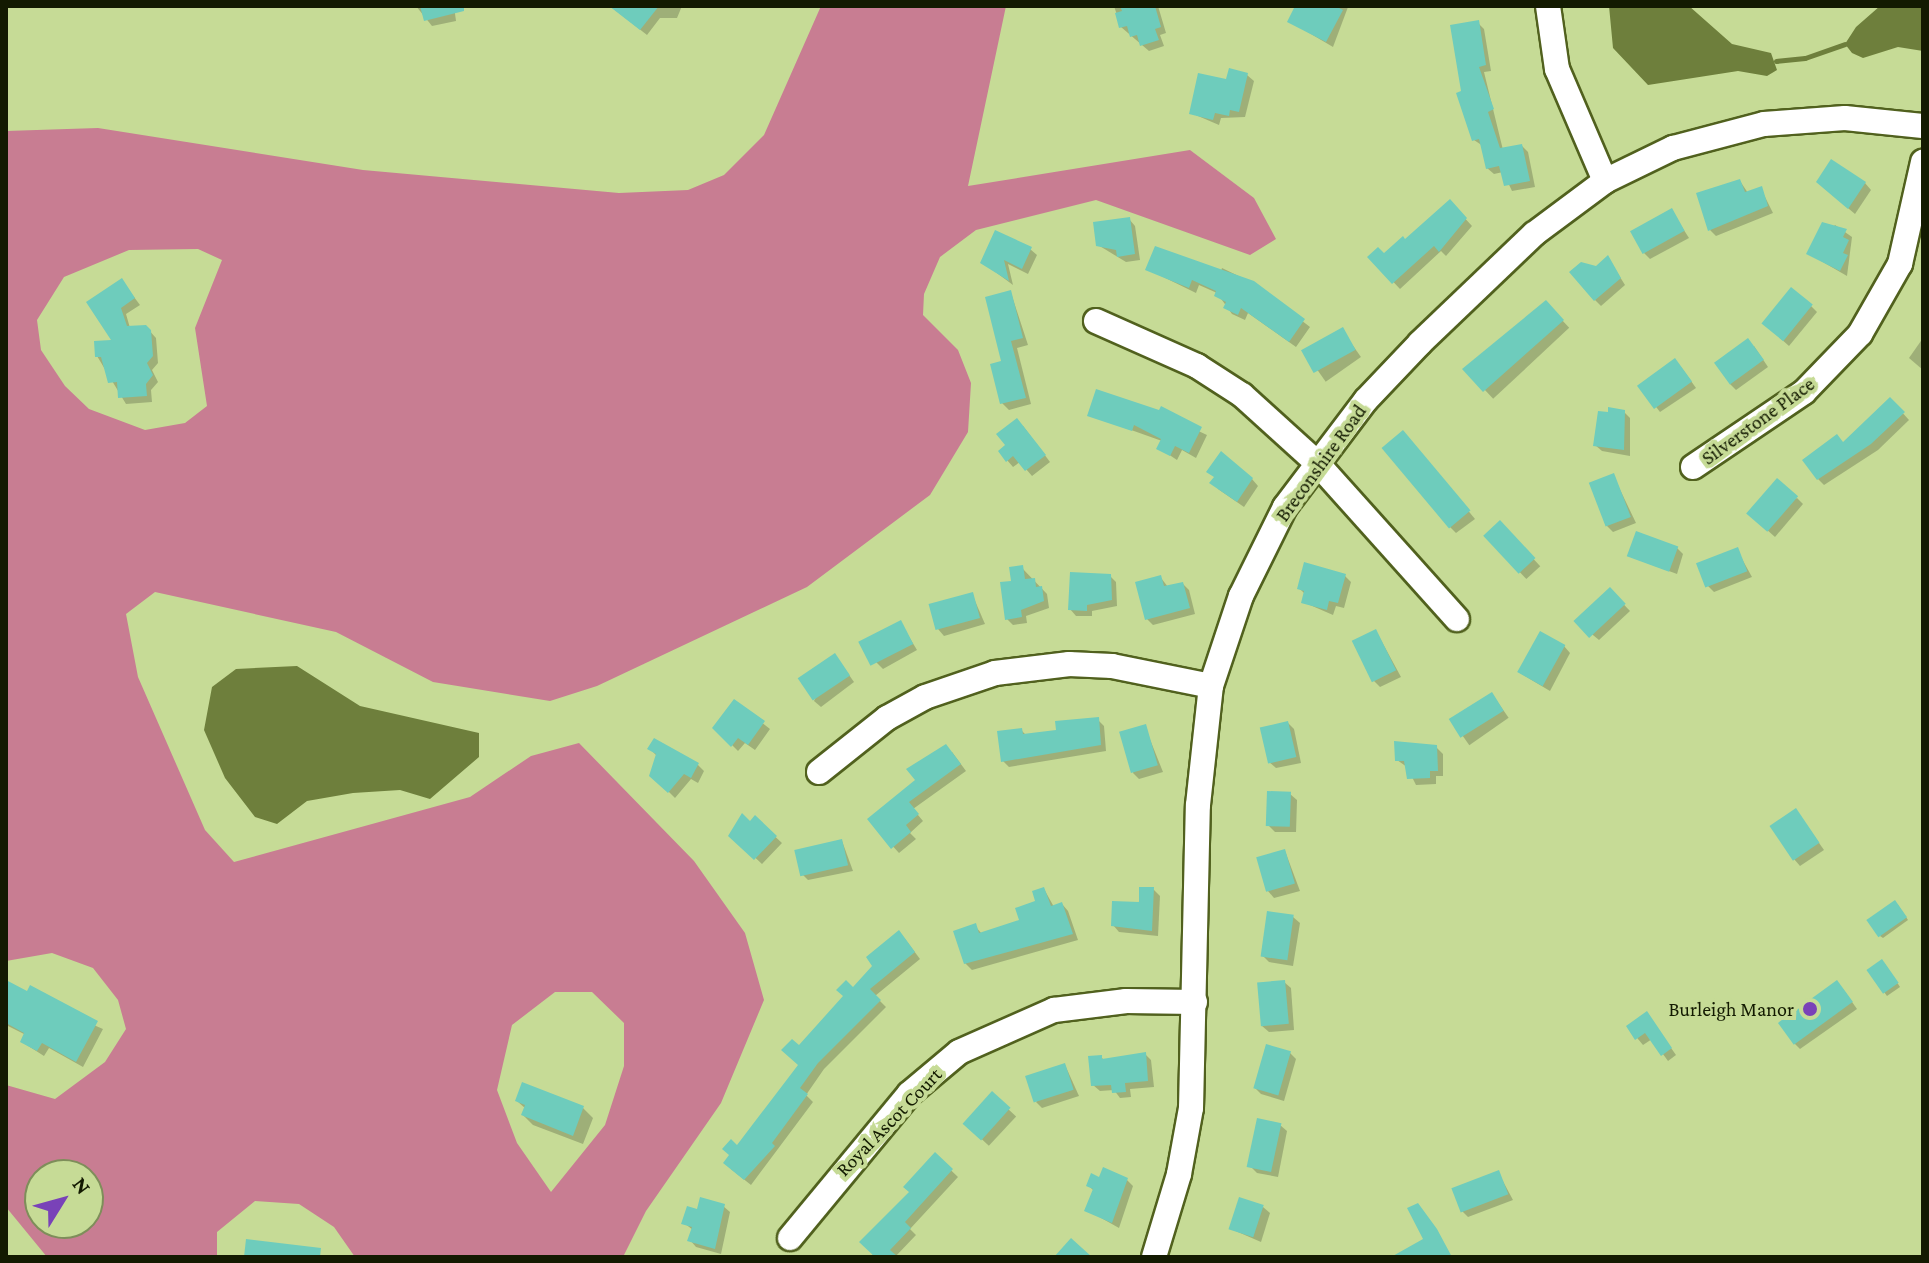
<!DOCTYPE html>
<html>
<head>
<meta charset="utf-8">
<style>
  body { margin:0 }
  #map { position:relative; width:1929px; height:1263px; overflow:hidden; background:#c6db96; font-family:"Crimson Pro",serif }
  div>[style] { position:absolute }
  .forest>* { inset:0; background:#c87d92 }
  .water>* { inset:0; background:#6e7f3c }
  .shadow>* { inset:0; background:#0003; transform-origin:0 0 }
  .stream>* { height:5px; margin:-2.5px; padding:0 2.5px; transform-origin:2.5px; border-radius:2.5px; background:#6e7f3c }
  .building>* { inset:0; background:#6eccbc; transform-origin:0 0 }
  .roads { filter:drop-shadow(2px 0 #51611e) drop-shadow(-2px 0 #51611e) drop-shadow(0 2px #51611e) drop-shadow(0 -2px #51611e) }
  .minor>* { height:24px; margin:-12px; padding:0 12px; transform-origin:12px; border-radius:12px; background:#fff }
  .dots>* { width:22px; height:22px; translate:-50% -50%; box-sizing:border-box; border:4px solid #c6db96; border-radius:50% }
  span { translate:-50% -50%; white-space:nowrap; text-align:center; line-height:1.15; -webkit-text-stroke:8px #c6db96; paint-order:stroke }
  .street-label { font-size:20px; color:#131a01 }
  .poi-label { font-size:20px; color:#131a01 }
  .right { translate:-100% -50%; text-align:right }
  .frame { position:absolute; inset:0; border:8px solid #131a01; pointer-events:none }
  .north { position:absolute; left:24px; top:1159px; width:80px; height:80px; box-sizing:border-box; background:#c6db96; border:2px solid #7e8e5a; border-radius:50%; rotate:53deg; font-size:22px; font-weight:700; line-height:32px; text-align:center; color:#131a01 }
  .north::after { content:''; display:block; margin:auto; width:28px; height:36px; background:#7942b8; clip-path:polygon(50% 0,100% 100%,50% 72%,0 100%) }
</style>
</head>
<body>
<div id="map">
  <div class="forest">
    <div style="clip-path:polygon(evenodd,821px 6px,1006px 6px,968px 186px,1190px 150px,1254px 198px,1276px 239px,1250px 255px,1096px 200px,976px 230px,940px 257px,924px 294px,923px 315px,958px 350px,971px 383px,968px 432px,930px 495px,807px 587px,597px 686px,550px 701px,433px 682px,336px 632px,155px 592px,126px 614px,138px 677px,205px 830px,234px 862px,470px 797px,531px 756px,579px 743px,694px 861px,745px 933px,764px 1000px,721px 1103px,646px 1211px,623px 1257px,355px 1257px,334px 1227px,299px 1204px,255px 1201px,217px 1232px,217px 1257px,47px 1257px,6px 1207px,6px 1085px,55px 1099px,105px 1062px,126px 1029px,118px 1000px,93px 968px,52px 953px,6px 961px,6px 131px,98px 128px,363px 170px,619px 193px,688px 190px,724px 175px,764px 135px,821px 6px,198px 249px,222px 260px,195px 328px,207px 406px,185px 423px,145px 430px,89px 409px,65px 386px,41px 350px,37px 320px,64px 277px,129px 250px,198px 249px,821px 6px,555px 992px,592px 992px,624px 1023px,624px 1066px,605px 1125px,551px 1192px,517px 1143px,497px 1090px,512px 1025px,555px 992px,821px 6px,40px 1175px,88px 1175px,88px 1223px,40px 1223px,40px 1175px)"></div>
  </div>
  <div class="water">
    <div style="clip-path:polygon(1609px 6px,1689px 6px,1732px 44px,1771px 53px,1777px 70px,1767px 76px,1738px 71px,1648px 85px,1613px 48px)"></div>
    <div style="clip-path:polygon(1880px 6px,1923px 6px,1923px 51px,1898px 47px,1863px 58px,1852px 53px,1845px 44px,1856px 27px)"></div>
    <div style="clip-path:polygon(297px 666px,360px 706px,479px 733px,479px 757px,430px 799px,400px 790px,353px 793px,307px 801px,277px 824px,255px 817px,225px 778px,204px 730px,212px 687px,236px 669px)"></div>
  </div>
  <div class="shadow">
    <div style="clip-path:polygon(416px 6px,454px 6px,456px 21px,432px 26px)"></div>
    <div style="clip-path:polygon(610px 6px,682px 6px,677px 18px,660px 18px,647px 35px)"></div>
    <div style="clip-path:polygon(1114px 6px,1158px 6px,1166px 33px,1160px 35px,1164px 46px,1149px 51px,1121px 27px)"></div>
    <div style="clip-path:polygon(1305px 6px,1348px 7px,1333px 47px,1289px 21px)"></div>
    <div style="clip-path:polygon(1478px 23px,1484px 29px,1491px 71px,1484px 72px,1503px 150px,1522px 146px,1528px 152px,1535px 187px,1512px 191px,1503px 172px,1494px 174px,1487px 168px,1483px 146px,1474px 140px,1463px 93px)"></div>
    <div style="clip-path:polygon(1247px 75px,1254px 81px,1245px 117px,1221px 118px,1219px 125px,1191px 113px,1228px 82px)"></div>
    <div style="clip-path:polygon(1740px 181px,1748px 193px,1761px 189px,1773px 213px,1716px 236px,1710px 230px)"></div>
    <div style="clip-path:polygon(1865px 183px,1871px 190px,1855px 214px,1824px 188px)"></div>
    <div style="clip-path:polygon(1450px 202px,1472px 226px,1446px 256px,1441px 251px,1400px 289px,1370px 257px,1384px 255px,1406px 242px)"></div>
    <div style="clip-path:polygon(1671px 210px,1689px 238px,1650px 259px,1644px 253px)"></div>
    <div style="clip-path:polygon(1129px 219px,1135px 226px,1140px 260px,1126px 262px,1098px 245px)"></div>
    <div style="clip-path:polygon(1835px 225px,1852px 237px,1847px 276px,1809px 254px)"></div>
    <div style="clip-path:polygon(1030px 249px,1037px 255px,1028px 274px,1008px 264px,1013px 285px,982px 262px)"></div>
    <div style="clip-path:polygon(1608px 258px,1625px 285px,1601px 306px,1595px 300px,1596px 268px)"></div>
    <div style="clip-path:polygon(1222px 268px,1253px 283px,1310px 327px,1296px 347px,1248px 313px,1245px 320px,1232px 314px,1217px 293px,1199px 285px,1196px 293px,1147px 269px,1220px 274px)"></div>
    <div style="clip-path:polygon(122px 281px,140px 305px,126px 314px,130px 328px,146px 327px,156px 338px,158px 363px,152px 370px,158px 382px,151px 390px,152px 402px,126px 404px,97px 356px,115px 342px)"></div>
    <div style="clip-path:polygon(1011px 293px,1028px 345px,1017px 348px,1031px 404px,1009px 410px,1002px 403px)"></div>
    <div style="left:1546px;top:303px;width:34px;height:104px;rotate:47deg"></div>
    <div style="clip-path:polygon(1811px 306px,1817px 312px,1789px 346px,1770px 329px)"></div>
    <div style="left:1342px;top:330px;width:33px;height:43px;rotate:55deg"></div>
    <div style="clip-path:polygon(1923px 338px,1923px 370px,1909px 358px)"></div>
    <div style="clip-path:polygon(1754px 346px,1768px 367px,1736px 390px,1730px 384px)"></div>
    <div style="clip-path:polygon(1681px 367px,1696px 388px,1660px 412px,1640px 386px)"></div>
    <div style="clip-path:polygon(1890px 399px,1909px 420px,1878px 450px,1824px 485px,1818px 479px,1844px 444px)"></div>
    <div style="clip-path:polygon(1624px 412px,1630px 418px,1630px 456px,1602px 451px,1595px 445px)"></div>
    <div style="clip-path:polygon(1160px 413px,1207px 435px,1196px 458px,1182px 450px,1177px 460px,1159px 448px,1162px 441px,1089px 415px)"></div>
    <div style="clip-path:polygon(1023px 426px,1050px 462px,1032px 476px,1020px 462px,1013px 467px,1007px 460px)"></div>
    <div style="clip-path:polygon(1409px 439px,1475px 519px,1456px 533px,1450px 527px)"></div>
    <div style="clip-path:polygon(1613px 475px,1636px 523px,1613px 532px,1607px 526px)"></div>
    <div style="clip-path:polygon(1215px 478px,1252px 479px,1258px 486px,1244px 507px,1218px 489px)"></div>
    <div style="clip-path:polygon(1797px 498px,1803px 504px,1775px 537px,1756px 520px)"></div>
    <div style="left:1500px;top:523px;width:59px;height:19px;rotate:47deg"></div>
    <div style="clip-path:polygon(1676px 547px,1683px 554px,1677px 574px,1631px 557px)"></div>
    <div style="clip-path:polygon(1737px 550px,1752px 577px,1714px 592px,1708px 586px)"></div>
    <div style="clip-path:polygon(1022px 568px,1047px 594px,1049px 608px,1026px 616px,1027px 623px,1013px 625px,1007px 619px,1013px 583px)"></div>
    <div style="clip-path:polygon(1110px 576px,1116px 582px,1117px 606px,1092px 611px,1092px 616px,1076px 616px,1070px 609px)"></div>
    <div style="clip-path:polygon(1345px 576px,1351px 582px,1344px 608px,1336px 606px,1333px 615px,1303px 602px,1305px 594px,1299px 588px)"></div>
    <div style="clip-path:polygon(1161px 578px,1168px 587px,1183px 584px,1189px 590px,1195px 614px,1153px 625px,1147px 619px)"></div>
    <div style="clip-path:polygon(1610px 590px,1630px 611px,1599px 640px,1582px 626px)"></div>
    <div style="clip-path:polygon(972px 594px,985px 624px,944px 636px,938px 629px)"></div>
    <div style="clip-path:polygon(900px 622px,917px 650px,883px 669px,876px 662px)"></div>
    <div style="clip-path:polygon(1376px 631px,1401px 677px,1380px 687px,1374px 681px)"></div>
    <div style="clip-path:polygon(1564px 646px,1570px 653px,1550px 691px,1520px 673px)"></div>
    <div style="clip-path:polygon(835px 655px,854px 682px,821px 707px,814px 701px)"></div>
    <div style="left:1492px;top:694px;width:29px;height:48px;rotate:55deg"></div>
    <div style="clip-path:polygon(734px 701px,770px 729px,755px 750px,745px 743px,738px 751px,715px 728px)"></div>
    <div style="clip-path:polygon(1098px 720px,1104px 726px,1106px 751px,1009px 767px,1003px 761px,1021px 730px,1027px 736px,1058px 732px)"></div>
    <div style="clip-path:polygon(1288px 723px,1294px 729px,1301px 763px,1276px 768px,1269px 762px)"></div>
    <div style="clip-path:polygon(1145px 727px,1163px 772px,1139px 779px,1133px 773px)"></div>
    <div style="clip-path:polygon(1436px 747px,1443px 754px,1443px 776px,1436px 776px,1436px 784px,1416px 785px,1407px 767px,1397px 760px)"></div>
    <div style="clip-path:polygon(650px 749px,698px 765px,704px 771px,698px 783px,691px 779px,675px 798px,652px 775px,657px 756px)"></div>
    <div style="clip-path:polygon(952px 752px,966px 771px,913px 809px,923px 821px,910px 833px,916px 839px,899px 853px,869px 820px)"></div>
    <div style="clip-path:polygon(1290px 794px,1297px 800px,1296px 832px,1275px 832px,1268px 825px)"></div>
    <div style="clip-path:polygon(1796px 810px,1824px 850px,1800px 866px,1794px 859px)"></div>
    <div style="clip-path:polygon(742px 816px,750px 823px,755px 818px,782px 843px,762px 864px,731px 835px)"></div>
    <div style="clip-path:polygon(842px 841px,853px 871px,808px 880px,802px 874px)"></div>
    <div style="clip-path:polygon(1285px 851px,1300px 891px,1274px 898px,1268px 891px)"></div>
    <div style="clip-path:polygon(1044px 889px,1054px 907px,1062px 904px,1068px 911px,1078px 940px,972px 970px,965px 963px,975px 926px,982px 934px,1022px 922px)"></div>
    <div style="clip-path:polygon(1153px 889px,1160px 896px,1158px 936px,1119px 932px,1113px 925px)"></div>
    <div style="clip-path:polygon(1898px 905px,1908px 920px,1883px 938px,1880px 936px)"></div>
    <div style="clip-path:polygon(1293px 917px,1300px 923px,1293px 966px,1269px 962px,1263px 956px)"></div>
    <div style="clip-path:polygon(905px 939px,920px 959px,875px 996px,886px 1007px,824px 1069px,806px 1095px,813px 1102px,751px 1185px,731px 1169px,738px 1148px,800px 1065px,799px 1048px)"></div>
    <div style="clip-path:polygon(1885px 964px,1900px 987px,1887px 996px,1869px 971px)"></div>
    <div style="clip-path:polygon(1284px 982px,1291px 988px,1294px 1030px,1269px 1032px,1262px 1026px)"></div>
    <div style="clip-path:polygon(6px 987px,103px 1029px,83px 1067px,49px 1048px,44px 1056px,22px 1042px,26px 1035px,6px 1025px)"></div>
    <div style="clip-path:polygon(1843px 989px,1857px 1009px,1800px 1049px,1794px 1043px)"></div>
    <div style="clip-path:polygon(1647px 1014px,1676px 1055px,1668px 1061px,1652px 1039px,1643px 1045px,1628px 1027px)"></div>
    <div style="clip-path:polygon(1290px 1053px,1296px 1059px,1284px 1101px,1261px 1094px,1255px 1088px)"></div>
    <div style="clip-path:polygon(1145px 1054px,1151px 1060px,1154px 1087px,1130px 1089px,1131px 1097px,1120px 1098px,1114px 1090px,1100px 1091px,1093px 1085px,1101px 1057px,1105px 1061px)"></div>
    <div style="clip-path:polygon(1065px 1065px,1079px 1096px,1042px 1108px,1036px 1102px)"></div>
    <div style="clip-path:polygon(524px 1084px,583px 1108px,593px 1118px,583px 1144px,533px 1125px,523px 1115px,526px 1109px,517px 1101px)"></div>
    <div style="left:992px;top:1094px;width:33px;height:40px;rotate:43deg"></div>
    <div style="clip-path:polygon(1280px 1125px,1287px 1131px,1278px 1177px,1257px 1173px,1250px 1166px)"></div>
    <div style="clip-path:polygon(935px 1155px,958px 1177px,910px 1229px,916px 1235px,895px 1257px,871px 1257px)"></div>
    <div style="clip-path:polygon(1498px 1172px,1513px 1200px,1468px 1217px,1462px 1211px)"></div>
    <div style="clip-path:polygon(1100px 1179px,1126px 1179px,1133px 1186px,1119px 1228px,1087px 1210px,1095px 1192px,1088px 1185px)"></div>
    <div style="clip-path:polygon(723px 1206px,730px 1212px,721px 1254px,696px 1247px,690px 1240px,693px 1230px,684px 1223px,698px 1211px)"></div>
    <div style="clip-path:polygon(1263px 1207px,1270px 1213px,1261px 1242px,1231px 1229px)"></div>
  </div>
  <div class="stream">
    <div style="left:1776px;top:61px;width:29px;rotate:-6deg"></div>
    <div style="left:1805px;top:58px;width:42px;rotate:-19.3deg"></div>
  </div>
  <div class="building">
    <div style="clip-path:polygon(420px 6px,464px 6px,464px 11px,424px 21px)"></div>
    <div style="clip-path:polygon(609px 6px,659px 6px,640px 30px)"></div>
    <div style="clip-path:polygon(1120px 6px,1155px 6px,1161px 27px,1155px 29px,1159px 40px,1140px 46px,1137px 35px,1130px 37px,1127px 26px,1119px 28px,1115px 13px,1122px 11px)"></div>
    <div style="clip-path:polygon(1295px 6px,1335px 6px,1343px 10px,1326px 42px,1287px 22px)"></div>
    <div style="clip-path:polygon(1479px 20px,1486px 65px,1479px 67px,1494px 109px,1488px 112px,1500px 148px,1522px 144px,1530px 181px,1504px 186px,1499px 166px,1486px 169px,1479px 139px,1472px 141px,1456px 93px,1461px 91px,1450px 25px)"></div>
    <div style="clip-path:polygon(1229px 68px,1248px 73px,1239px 112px,1230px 110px,1229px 116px,1215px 113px,1213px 120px,1189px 114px,1198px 73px,1226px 79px)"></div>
    <div style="clip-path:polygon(1831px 159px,1866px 182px,1848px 209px,1816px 182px)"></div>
    <div style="clip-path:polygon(1740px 179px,1745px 192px,1762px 186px,1768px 206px,1708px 231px,1696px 193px)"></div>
    <div style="clip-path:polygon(1450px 199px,1467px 218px,1439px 252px,1434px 246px,1392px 284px,1367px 257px,1378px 247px,1384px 253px,1403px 236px,1405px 239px)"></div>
    <div style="left:1672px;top:208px;width:26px;height:48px;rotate:61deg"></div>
    <div style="clip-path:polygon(1130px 217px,1135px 254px,1117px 257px,1116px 250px,1096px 246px,1093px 222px)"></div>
    <div style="clip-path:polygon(1822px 222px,1847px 229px,1843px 237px,1849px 240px,1843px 253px,1848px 255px,1840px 271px,1806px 254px)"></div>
    <div style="clip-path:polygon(995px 230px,1032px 247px,1022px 269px,1004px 260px,1009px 281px,980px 263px)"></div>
    <div style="clip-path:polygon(1155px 246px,1254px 281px,1305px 319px,1289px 342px,1241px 308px,1238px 315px,1223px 308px,1226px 302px,1214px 296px,1216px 291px,1192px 280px,1189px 288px,1145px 270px)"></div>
    <div style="clip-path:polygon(1608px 255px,1621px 278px,1594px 301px,1569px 272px,1581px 262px,1596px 266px)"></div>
    <div style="clip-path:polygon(122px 278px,135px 298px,121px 308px,127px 326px,146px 325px,151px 330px,153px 356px,147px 363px,153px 375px,146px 384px,147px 396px,118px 398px,117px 382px,108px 383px,101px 357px,95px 357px,94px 341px,111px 340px,86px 302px)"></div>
    <div style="left:1791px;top:287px;width:28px;height:47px;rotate:39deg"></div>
    <div style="clip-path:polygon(1011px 290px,1023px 338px,1011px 341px,1026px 398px,1000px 404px,990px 364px,1001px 361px,985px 297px)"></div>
    <div style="clip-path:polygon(1546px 300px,1564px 320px,1483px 392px,1462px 369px)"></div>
    <div style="left:1343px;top:327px;width:26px;height:48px;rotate:61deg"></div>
    <div style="left:1748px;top:338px;width:27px;height:42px;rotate:54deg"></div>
    <div style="left:1675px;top:358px;width:29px;height:47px;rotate:54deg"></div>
    <div style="clip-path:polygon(1096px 389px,1159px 410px,1161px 406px,1202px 427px,1189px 453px,1175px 446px,1170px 456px,1156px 449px,1161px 439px,1134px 425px,1132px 431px,1087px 416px)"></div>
    <div style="clip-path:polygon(1890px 397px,1905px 412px,1871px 444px,1817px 480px,1802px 460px,1837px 434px,1843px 442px)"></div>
    <div style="clip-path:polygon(1608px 407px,1625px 410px,1624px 450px,1593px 446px,1598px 411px,1608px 412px)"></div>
    <div style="clip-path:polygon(1017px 418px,1046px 455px,1025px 471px,1013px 456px,1006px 462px,998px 451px,1005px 445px,996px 434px)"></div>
    <div style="left:1403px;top:430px;width:105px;height:28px;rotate:50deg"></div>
    <div style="clip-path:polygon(1221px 451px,1253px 478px,1237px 502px,1209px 483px,1214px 477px,1206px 472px)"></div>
    <div style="left:1614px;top:473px;width:47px;height:27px;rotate:69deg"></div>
    <div style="left:1777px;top:478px;width:28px;height:47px;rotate:41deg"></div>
    <div style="left:1500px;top:520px;width:52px;height:23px;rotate:47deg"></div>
    <div style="left:1636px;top:531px;width:45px;height:27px;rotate:20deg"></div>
    <div style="left:1738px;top:547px;width:26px;height:45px;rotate:69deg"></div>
    <div style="clip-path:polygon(1304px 562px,1346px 574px,1338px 603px,1329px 601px,1327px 610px,1301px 603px,1304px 591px,1297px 589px)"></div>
    <div style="clip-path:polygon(1023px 565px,1025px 579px,1035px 578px,1036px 587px,1042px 586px,1044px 601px,1021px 610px,1022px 617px,1005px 620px,1000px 582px,1011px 581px,1009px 567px)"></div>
    <div style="clip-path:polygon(1070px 572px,1111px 574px,1112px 600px,1087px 605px,1087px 611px,1068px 610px)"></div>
    <div style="clip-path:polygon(1161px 575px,1164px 586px,1183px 582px,1190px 608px,1145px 620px,1135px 582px)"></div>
    <div style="left:1610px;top:587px;width:23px;height:50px;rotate:47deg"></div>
    <div style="left:973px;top:592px;width:27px;height:46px;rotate:75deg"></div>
    <div style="left:901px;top:620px;width:27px;height:48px;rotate:63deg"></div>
    <div style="left:1376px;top:629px;width:46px;height:27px;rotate:64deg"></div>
    <div style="left:1540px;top:631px;width:29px;height:47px;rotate:29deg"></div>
    <div style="left:835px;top:653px;width:27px;height:45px;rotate:56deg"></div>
    <div style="left:1492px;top:692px;width:22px;height:51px;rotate:58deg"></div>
    <div style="clip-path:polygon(734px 699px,765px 721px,748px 745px,738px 738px,731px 747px,712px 728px)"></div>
    <div style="clip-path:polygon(1099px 717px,1101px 745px,1001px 762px,997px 731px,1022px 728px,1023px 734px,1056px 730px,1055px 721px)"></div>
    <div style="left:1288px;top:721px;width:37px;height:29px;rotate:77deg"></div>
    <div style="left:1146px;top:724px;width:43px;height:28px;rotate:74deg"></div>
    <div style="clip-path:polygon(654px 738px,699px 763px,691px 778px,684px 774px,668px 793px,649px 776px,656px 754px,647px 749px)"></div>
    <div style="clip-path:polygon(1394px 741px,1437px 745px,1438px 771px,1430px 771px,1430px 778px,1407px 779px,1404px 761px,1395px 761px)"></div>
    <div style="clip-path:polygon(946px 744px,961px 764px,909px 802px,919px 814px,906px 825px,911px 832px,891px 849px,867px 819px,915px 780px,906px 769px)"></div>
    <div style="left:1267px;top:791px;width:24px;height:35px;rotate:2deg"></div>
    <div style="left:1796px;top:808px;width:42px;height:32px;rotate:56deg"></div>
    <div style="clip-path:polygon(742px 813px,750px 821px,755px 815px,777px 836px,754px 860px,728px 836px)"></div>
    <div style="left:842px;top:839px;width:27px;height:49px;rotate:77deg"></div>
    <div style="left:1285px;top:849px;width:36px;height:30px;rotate:74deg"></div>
    <div style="clip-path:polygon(1044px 887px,1051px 906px,1062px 902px,1073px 934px,964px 964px,953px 931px,976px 923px,979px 933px,1019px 920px,1015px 908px,1035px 901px,1032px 891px)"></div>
    <div style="clip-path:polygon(1139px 887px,1154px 887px,1152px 931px,1111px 926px,1112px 901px,1139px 902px)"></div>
    <div style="left:1895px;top:900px;width:21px;height:35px;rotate:55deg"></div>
    <div style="left:1267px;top:911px;width:27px;height:46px;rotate:8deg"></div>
    <div style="clip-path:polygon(899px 930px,915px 952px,870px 989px,881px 1000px,818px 1063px,800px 1088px,808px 1094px,772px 1143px,775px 1146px,744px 1180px,723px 1163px,729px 1155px,722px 1149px,731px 1139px,737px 1145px,798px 1065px,781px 1050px,792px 1039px,799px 1045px,843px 996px,836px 990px,846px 980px,853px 987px,872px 966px,866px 957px)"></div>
    <div style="left:1882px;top:959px;width:29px;height:19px;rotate:55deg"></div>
    <div style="clip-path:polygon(6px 980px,27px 991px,30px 985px,98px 1021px,76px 1062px,42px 1043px,37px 1051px,20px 1042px,24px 1033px,6px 1023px)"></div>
    <div style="left:1285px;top:980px;width:44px;height:28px;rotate:85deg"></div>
    <div style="left:1837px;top:980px;width:27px;height:73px;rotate:54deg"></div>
    <div style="clip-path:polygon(1647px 1011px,1672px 1048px,1661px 1056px,1645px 1033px,1635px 1040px,1626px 1026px)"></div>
    <div style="left:1266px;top:1044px;width:26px;height:46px;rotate:16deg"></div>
    <div style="clip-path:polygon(1146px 1052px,1148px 1081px,1125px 1083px,1126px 1092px,1112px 1093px,1111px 1085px,1091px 1086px,1088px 1056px,1102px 1055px,1102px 1059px)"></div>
    <div style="left:1065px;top:1063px;width:28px;height:42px;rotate:72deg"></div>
    <div style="clip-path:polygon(522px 1082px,584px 1106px,573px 1136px,521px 1115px,525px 1105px,515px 1101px)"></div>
    <div style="left:992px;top:1091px;width:25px;height:44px;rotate:42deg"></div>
    <div style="left:1257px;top:1118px;width:25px;height:50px;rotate:12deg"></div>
    <div style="clip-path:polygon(935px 1152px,953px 1169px,905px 1222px,911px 1228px,890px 1250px,898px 1257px,875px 1257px,859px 1242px,909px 1192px,903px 1187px)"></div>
    <div style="clip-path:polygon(1103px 1167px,1128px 1178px,1112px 1223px,1084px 1211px,1093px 1189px,1086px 1186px,1091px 1173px,1099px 1177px)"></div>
    <div style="left:1499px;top:1170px;width:26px;height:51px;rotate:69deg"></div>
    <div style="clip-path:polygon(700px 1197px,725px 1204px,715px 1249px,687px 1241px,692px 1227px,681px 1224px,687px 1206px,697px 1209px)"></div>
    <div style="left:1239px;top:1197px;width:26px;height:34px;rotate:18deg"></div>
    <div style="clip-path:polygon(1418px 1203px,1437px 1229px,1452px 1257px,1391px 1257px,1423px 1239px,1407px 1208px)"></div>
    <div style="clip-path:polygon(1071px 1238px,1092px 1257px,1054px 1257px)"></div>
    <div style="clip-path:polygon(246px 1239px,321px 1248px,320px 1257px,244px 1257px)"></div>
  </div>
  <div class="roads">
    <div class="minor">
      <div style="left:1548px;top:6px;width:64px;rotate:81.9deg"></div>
      <div style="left:1557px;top:69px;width:122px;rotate:66.8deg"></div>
      <div style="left:1096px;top:321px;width:111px;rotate:24deg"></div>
      <div style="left:1197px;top:366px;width:54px;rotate:32.8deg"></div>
      <div style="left:1242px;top:395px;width:100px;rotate:42.2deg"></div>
      <div style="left:1316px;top:462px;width:211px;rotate:48.1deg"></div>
      <div style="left:1693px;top:467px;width:134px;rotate:-34deg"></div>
      <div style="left:1804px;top:392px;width:81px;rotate:-46deg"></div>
      <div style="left:1860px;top:334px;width:81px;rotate:-60.3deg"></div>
      <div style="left:1900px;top:264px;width:105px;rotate:-77.3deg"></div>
      <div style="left:819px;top:772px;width:87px;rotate:-38.5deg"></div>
      <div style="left:887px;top:718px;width:43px;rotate:-28.9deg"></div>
      <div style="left:925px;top:697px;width:74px;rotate:-18.9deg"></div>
      <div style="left:995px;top:673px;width:75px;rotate:-6.9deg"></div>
      <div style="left:1069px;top:664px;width:43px;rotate:2.7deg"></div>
      <div style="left:1112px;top:666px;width:101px;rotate:11.4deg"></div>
      <div style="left:790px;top:1238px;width:187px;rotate:-50.4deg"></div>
      <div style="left:909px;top:1094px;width:65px;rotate:-40deg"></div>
      <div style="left:959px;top:1052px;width:104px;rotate:-23.9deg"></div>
      <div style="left:1054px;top:1010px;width:73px;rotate:-7.1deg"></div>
      <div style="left:1126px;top:1001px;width:69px;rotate:0.8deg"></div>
      <div style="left:1154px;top:1257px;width:87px;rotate:-73.2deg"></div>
      <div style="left:1179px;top:1174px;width:67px;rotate:-79.7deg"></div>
      <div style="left:1191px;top:1108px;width:303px;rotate:-88.7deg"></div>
      <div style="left:1198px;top:805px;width:120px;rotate:-83.8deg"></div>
      <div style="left:1211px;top:686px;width:95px;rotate:-71.6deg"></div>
      <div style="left:1241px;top:596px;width:99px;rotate:-63.7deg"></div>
      <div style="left:1285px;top:507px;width:134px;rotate:-52.9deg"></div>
      <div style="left:1366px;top:400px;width:79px;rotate:-46.5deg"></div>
      <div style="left:1420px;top:343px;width:158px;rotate:-43.7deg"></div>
      <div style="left:1534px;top:234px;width:89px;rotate:-36.7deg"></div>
      <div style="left:1605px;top:181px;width:76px;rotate:-25.9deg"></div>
      <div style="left:1673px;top:148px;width:94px;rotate:-14.8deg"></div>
      <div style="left:1764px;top:124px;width:81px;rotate:-4.2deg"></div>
      <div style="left:1845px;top:118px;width:78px;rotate:5.9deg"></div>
    </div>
  </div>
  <div class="dots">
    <div style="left:1810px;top:1009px;background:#7942b8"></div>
  </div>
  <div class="street-label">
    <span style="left:1758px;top:421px;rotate:-36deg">Silverstone Place</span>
    <span style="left:1321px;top:463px;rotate:-54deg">Breconshire Road</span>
    <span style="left:889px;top:1122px;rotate:-46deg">Royal Ascot Court</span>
  </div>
  <div class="poi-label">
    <span class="right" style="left:1794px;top:1009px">Burleigh Manor</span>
  </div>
  <div class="frame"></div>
  <div class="north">N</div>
</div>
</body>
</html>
